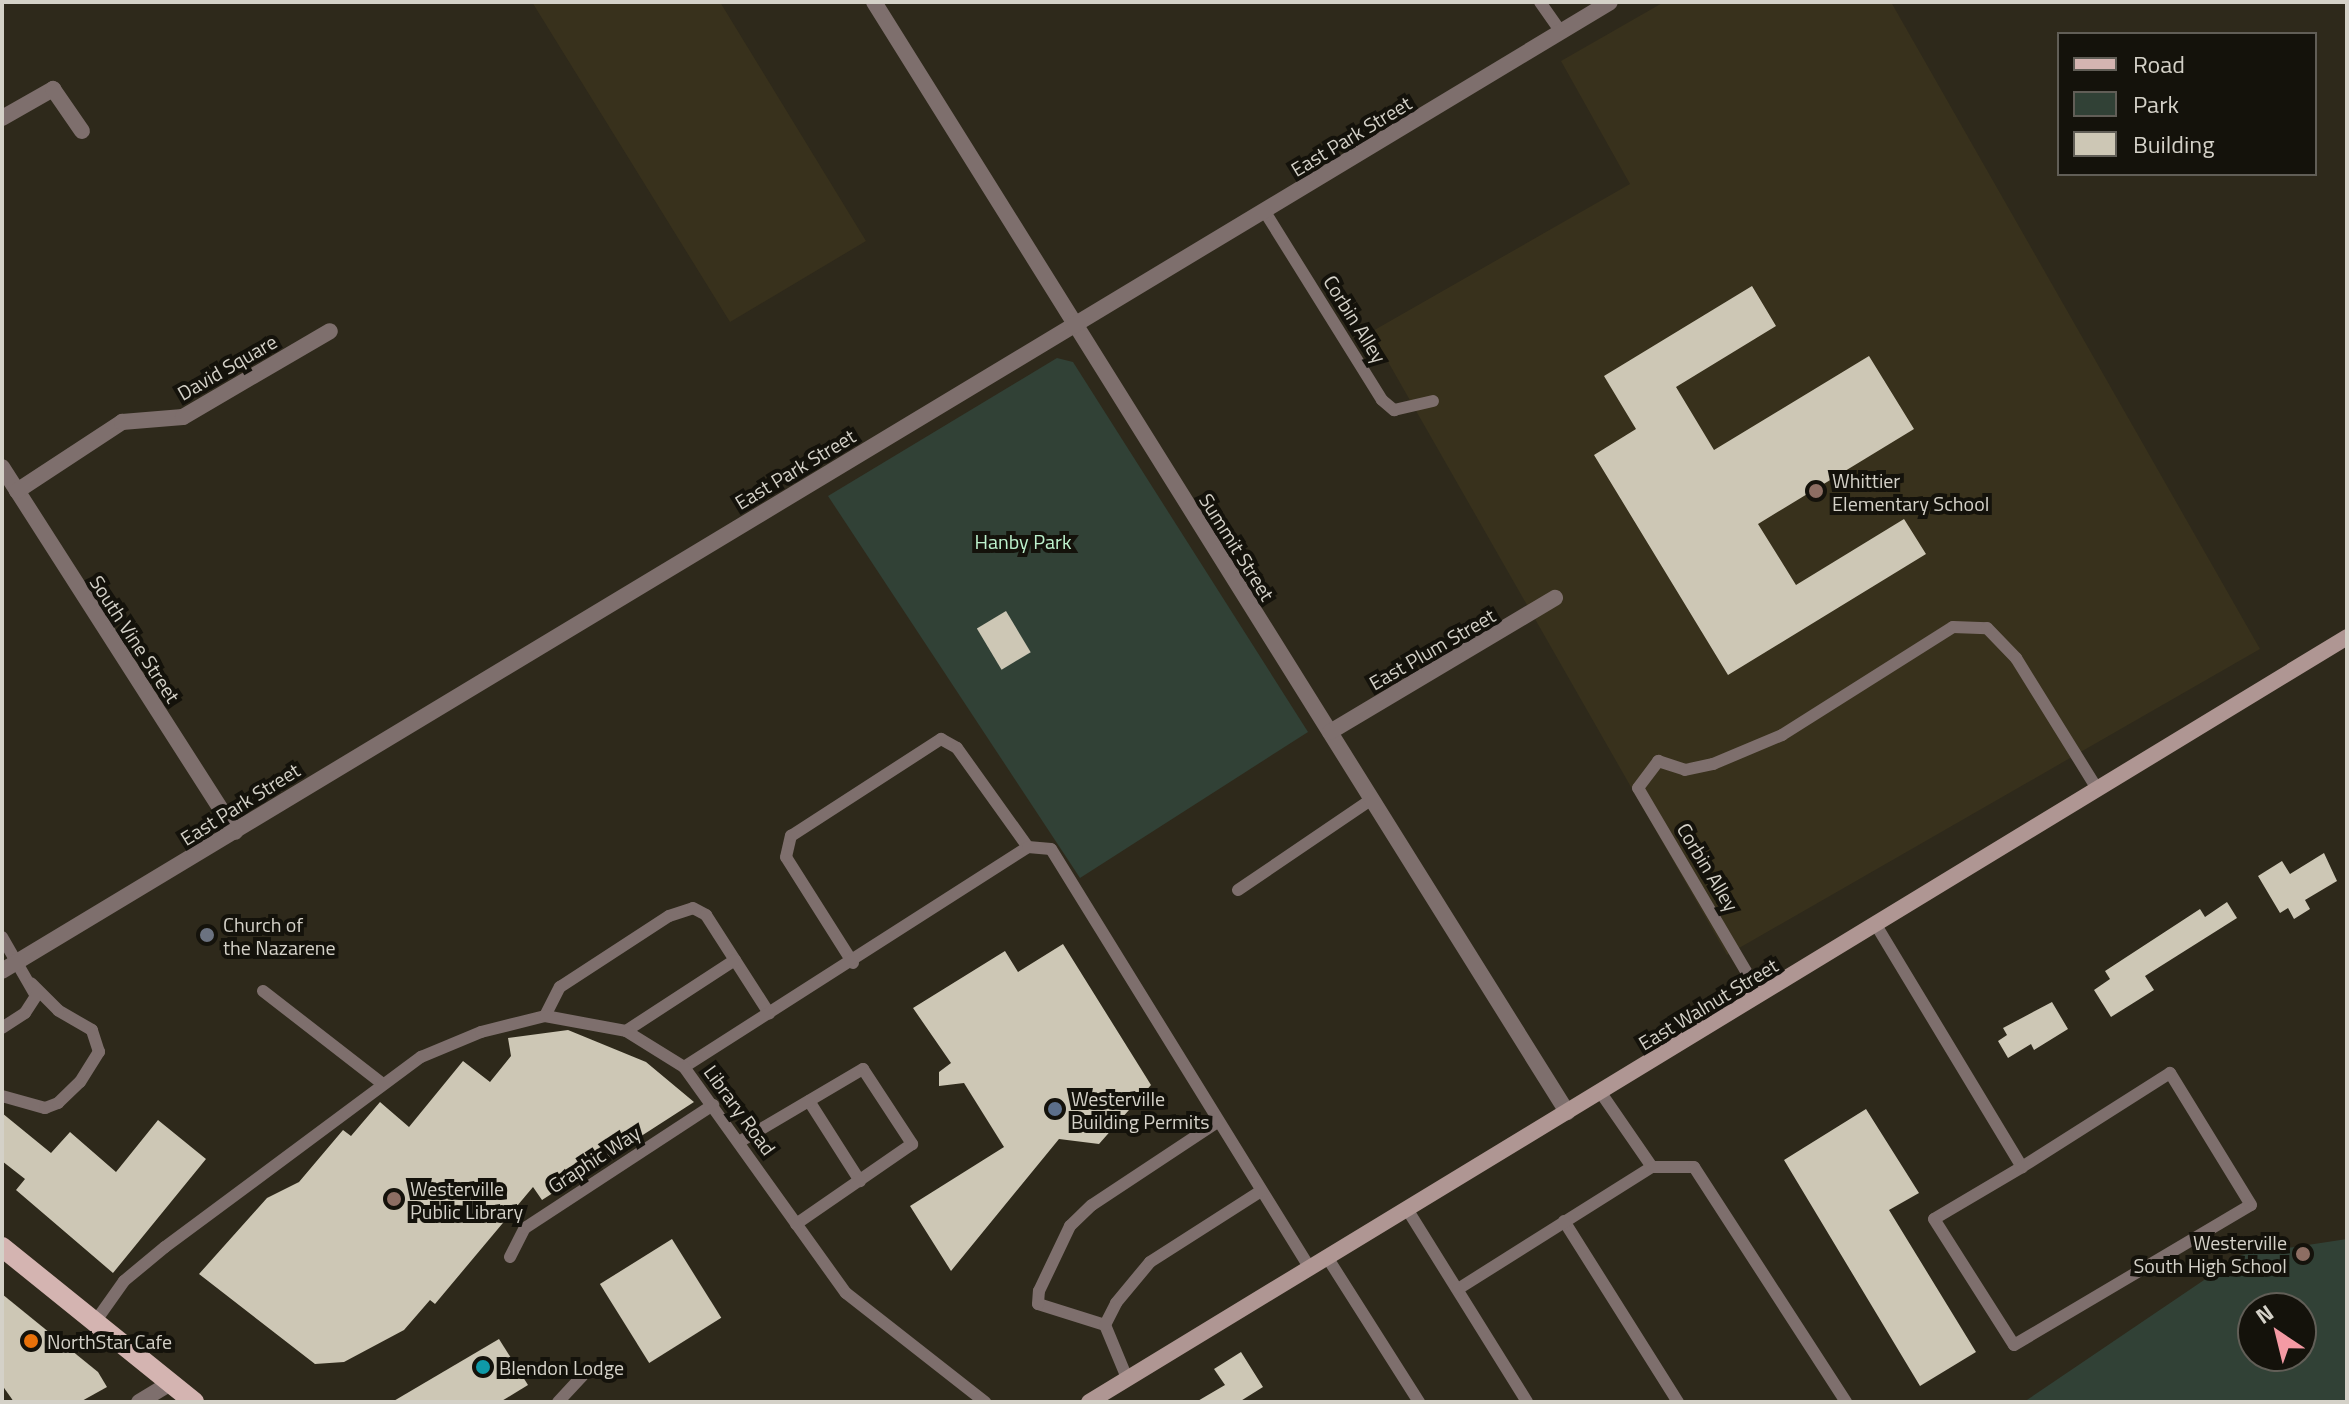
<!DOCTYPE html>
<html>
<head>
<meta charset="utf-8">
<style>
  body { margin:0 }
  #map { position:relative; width:2349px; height:1404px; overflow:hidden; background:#2e291b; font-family:"Titillium Web",sans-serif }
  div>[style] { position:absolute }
  .built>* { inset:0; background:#38311c }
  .green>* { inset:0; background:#314136 }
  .building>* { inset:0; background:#cdc7b5; transform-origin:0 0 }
  .service>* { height:12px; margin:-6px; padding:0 6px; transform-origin:6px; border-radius:6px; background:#7e6f6d }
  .minor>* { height:16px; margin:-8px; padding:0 8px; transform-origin:8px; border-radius:8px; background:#7e6f6d }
  .secondary>* { height:16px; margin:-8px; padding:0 8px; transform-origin:8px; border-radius:8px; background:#af9693 }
  .primary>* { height:20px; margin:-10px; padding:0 10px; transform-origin:10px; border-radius:10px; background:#d4b4b1 }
  .dots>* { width:22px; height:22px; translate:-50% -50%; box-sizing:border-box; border:4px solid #14120b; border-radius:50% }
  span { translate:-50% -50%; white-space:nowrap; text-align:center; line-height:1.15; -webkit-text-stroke:8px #14120b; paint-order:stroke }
  .street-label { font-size:20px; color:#d4d1c8 }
  .poi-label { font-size:20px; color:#d4d1c8 }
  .left { translate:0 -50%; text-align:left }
  .right { translate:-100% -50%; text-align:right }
  .park-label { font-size:20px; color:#bdf2cd }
  .frame { position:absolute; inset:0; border:4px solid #d4d1c8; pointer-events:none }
  .legend { position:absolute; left:2057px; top:32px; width:260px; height:144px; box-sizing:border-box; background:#14120b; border:2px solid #615e57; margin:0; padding:10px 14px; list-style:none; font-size:24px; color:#d4d1c8 }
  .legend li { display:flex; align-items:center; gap:16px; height:40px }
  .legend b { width:40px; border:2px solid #615e57 }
  .north { position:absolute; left:2237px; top:1292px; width:80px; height:80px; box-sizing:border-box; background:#14120b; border:2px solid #615e57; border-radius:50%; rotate:325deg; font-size:22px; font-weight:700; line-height:32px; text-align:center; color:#d4d1c8 }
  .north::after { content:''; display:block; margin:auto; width:28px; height:36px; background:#f49aa4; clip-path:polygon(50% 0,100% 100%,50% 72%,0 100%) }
</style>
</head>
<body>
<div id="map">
  <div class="built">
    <div style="clip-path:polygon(532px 2px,720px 2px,866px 241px,730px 322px)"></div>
    <div style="clip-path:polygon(1664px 2px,1891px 2px,2260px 649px,1727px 955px,1371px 332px,1630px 184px,1561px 61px)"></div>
  </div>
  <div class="green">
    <div style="clip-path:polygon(1057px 358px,1073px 362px,1308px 732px,1080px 878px,828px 496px)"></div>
    <div style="clip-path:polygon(evenodd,2347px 1239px,2347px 1402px,2024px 1402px,2241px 1255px,2347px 1239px,2253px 1308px,2301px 1308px,2301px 1356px,2253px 1356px,2253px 1308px)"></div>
  </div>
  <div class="building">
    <div style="clip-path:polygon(1752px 286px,1776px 326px,1676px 387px,1714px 450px,1869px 356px,1914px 429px,1758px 524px,1796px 585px,1904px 519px,1926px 554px,1728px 675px,1594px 455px,1636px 429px,1604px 376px)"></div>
    <div style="left:1006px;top:611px;width:48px;height:34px;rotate:59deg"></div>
    <div style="clip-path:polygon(2324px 853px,2337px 881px,2305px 900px,2310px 909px,2294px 919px,2288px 908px,2280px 913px,2258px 876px,2282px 861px,2290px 874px)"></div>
    <div style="clip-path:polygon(2227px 902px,2237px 918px,2145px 976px,2154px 990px,2111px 1017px,2094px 990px,2110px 979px,2105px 971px,2200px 909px,2205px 917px)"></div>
    <div style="clip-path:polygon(1063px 944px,1151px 1085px,1099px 1144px,1059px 1139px,951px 1271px,910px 1206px,1004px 1147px,964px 1083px,939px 1086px,939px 1072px,951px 1063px,913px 1008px,1005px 951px,1018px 972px)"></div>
    <div style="clip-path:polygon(2052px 1002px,2068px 1029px,2034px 1050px,2031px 1044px,2008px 1058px,1998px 1041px,2007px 1035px,2003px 1028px)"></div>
    <div style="clip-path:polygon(568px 1030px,646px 1062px,694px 1102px,542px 1200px,533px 1187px,435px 1304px,430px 1300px,404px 1330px,344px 1362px,315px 1364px,199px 1274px,267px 1198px,299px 1182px,343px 1130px,351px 1136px,380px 1102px,409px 1127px,463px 1061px,490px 1082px,511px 1056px,508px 1038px)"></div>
    <div style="clip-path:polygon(1866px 1109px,1919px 1193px,1889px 1210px,1976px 1352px,1920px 1386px,1784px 1160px)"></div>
    <div style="clip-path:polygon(2px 1113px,51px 1153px,70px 1132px,116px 1172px,158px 1120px,206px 1159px,113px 1273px,16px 1190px,25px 1179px,2px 1161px)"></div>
    <div style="left:672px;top:1239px;width:93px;height:85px;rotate:58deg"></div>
    <div style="clip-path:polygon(2px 1294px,98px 1372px,107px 1387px,80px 1402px,14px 1402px,2px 1385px)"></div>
    <div style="clip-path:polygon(499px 1339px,528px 1385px,500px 1402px,392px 1402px)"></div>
    <div style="clip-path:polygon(1241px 1352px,1263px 1387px,1239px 1402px,1196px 1402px,1225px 1385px,1214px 1369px)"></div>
  </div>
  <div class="service">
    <div style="left:1540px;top:2px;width:37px;rotate:55deg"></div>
    <div style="left:1265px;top:212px;width:221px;rotate:58.1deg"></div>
    <div style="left:1382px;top:400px;width:16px;rotate:40deg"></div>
    <div style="left:1394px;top:410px;width:40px;rotate:-13deg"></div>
    <div style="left:1238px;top:890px;width:162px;rotate:-34.2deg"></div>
    <div style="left:1876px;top:925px;width:283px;rotate:58.9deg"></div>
    <div style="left:2022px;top:1167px;width:102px;rotate:149.4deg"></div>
    <div style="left:1934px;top:1219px;width:149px;rotate:57.6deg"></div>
    <div style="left:2014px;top:1345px;width:275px;rotate:-30.6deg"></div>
    <div style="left:2251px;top:1205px;width:155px;rotate:-121.5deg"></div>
    <div style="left:2170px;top:1073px;width:175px;rotate:147.6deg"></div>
    <div style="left:2px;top:937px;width:68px;rotate:60deg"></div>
    <div style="left:36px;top:996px;width:20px;rotate:123deg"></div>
    <div style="left:25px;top:1013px;width:27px;rotate:147deg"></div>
    <div style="left:853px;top:963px;width:125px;rotate:-122.3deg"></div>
    <div style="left:786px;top:857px;width:22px;rotate:-77deg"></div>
    <div style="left:791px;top:836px;width:179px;rotate:-32.9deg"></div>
    <div style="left:941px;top:739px;width:18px;rotate:29deg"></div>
    <div style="left:957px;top:748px;width:122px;rotate:54.4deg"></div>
    <div style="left:263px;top:991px;width:152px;rotate:37.8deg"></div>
    <div style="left:1760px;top:995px;width:240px;rotate:-120.5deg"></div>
    <div style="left:1638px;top:788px;width:34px;rotate:-53deg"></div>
    <div style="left:1658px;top:761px;width:28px;rotate:18deg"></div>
    <div style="left:1685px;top:770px;width:29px;rotate:-12deg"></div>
    <div style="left:1713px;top:764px;width:75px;rotate:-22.8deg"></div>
    <div style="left:1782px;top:735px;width:202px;rotate:-32.3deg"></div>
    <div style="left:1953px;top:627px;width:34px;rotate:2deg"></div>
    <div style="left:1987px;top:628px;width:42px;rotate:46deg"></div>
    <div style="left:2016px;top:658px;width:155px;rotate:58.2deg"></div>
    <div style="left:545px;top:1016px;width:33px;rotate:-63deg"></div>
    <div style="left:560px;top:987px;width:130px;rotate:-33.1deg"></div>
    <div style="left:669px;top:916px;width:25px;rotate:-18deg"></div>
    <div style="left:693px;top:908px;width:15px;rotate:28deg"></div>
    <div style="left:706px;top:915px;width:117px;rotate:57.3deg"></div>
    <div style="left:626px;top:1031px;width:130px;rotate:-33.1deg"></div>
    <div style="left:684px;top:1067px;width:408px;rotate:-32.6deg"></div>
    <div style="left:1028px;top:847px;width:23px;rotate:5deg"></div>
    <div style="left:1051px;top:849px;width:491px;rotate:58.3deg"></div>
    <div style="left:1601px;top:1093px;width:90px;rotate:55.4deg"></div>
    <div style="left:2px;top:1096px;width:45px;rotate:15.6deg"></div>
    <div style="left:45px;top:1108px;width:14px;rotate:-21deg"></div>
    <div style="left:58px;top:1103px;width:30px;rotate:-44deg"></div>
    <div style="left:80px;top:1082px;width:36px;rotate:-58deg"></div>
    <div style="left:99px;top:1052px;width:23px;rotate:-108deg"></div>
    <div style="left:92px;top:1030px;width:39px;rotate:-150deg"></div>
    <div style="left:58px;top:1010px;width:38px;rotate:-135deg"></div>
    <div style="left:809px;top:1101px;width:95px;rotate:57.5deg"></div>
    <div style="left:739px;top:1142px;width:144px;rotate:-30.5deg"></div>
    <div style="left:863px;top:1069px;width:90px;rotate:56.8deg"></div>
    <div style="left:912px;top:1144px;width:141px;rotate:145.4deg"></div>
    <div style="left:1407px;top:1209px;width:227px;rotate:58.1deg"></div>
    <div style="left:1564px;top:1221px;width:214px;rotate:57.8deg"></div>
    <div style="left:510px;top:1257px;width:33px;rotate:-63deg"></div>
    <div style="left:525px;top:1228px;width:225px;rotate:-33.2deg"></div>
    <div style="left:1327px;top:1257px;width:172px;rotate:57.6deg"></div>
    <div style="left:1458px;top:1289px;width:229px;rotate:-32.2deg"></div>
    <div style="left:1652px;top:1167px;width:42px"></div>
    <div style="left:1694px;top:1167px;width:280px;rotate:57.1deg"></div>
    <div style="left:95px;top:1322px;width:50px;rotate:-54.7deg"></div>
    <div style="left:124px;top:1281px;width:53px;rotate:-39.7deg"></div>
    <div style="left:165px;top:1247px;width:319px;rotate:-36.6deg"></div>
    <div style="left:421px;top:1057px;width:65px;rotate:-22.6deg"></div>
    <div style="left:481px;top:1032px;width:66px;rotate:-14deg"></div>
    <div style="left:545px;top:1016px;width:82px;rotate:10.5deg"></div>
    <div style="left:626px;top:1031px;width:68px;rotate:31.8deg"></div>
    <div style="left:684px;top:1067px;width:278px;rotate:54.4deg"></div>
    <div style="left:846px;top:1293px;width:177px;rotate:38.1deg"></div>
    <div style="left:1105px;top:1325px;width:70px;rotate:-162.6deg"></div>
    <div style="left:1038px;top:1304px;width:13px;rotate:-86deg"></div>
    <div style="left:1039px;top:1291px;width:72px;rotate:-64.5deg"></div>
    <div style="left:1070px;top:1226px;width:30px;rotate:-44deg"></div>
    <div style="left:1092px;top:1205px;width:149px;rotate:-33.5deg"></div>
    <div style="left:1127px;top:1378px;width:57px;rotate:-112.5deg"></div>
    <div style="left:1105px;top:1325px;width:25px;rotate:-63deg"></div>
    <div style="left:1116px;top:1303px;width:53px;rotate:-50.3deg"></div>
    <div style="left:1150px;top:1262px;width:132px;rotate:-32.6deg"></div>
    <div style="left:558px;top:1402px;width:37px;rotate:-47deg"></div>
  </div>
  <div class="minor">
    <div style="left:874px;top:2px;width:1309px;rotate:58.02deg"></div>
    <div style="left:2px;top:118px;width:59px;rotate:-29.6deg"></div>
    <div style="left:53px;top:89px;width:51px;rotate:55.4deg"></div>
    <div style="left:2px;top:467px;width:433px;rotate:57.4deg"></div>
    <div style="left:17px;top:491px;width:126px;rotate:-33.3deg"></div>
    <div style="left:122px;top:422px;width:61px;rotate:-4.7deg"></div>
    <div style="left:183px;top:417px;width:170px;rotate:-30.3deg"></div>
    <div style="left:1330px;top:732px;width:262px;rotate:-30.8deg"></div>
    <div style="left:2px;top:971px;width:1877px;rotate:-31.07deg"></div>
    <div style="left:139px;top:1402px;width:37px;rotate:-31deg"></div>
  </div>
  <div class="secondary">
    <div style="left:1089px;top:1402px;width:1472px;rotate:-31.3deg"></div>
  </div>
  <div class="primary">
    <div style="left:2px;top:1247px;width:247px;rotate:38.9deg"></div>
  </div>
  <div class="dots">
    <div style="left:1816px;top:491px;background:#8d6e63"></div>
    <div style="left:207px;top:935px;background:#6b7280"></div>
    <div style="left:1055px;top:1109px;background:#5c6f8a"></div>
    <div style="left:394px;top:1199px;background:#8d6e63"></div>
    <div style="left:2303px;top:1254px;background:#8d6e63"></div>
    <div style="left:31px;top:1341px;background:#e8710a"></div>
    <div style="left:483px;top:1367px;background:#0f9aa8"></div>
  </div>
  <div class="street-label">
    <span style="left:1351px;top:136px;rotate:-31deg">East Park Street</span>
    <span style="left:1355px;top:319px;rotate:58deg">Corbin Alley</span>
    <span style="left:227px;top:367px;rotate:-30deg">David Square</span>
    <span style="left:795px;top:469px;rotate:-31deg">East Park Street</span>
    <span style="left:1237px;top:547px;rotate:58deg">Summit Street</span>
    <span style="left:135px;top:639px;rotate:57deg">South Vine Street</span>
    <span style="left:1432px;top:649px;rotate:-30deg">East Plum Street</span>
    <span style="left:240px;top:804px;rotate:-32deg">East Park Street</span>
    <span style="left:1708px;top:867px;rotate:59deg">Corbin Alley</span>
    <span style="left:1708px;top:1004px;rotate:-31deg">East Walnut Street</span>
    <span style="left:740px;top:1110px;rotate:54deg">Library Road</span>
    <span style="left:594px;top:1159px;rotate:-33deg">Graphic Way</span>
  </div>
  <div class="poi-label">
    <span class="left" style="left:1832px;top:492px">Whittier<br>Elementary School</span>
    <span class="left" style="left:223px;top:936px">Church of<br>the Nazarene</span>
    <span class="left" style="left:1071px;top:1110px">Westerville<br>Building Permits</span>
    <span class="left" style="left:410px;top:1200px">Westerville<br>Public Library</span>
    <span class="right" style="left:2287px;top:1254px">Westerville<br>South High School</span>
    <span class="left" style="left:47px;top:1341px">NorthStar Cafe</span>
    <span class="left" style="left:499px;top:1367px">Blendon Lodge</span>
  </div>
  <div class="park-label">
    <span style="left:1023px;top:541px">Hanby Park</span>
  </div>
  <div class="frame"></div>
  <ul class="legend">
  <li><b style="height:10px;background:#d4b4b1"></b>Road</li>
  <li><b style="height:22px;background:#314136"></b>Park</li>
  <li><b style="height:22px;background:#cdc7b5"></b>Building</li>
  </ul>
  <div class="north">N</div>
</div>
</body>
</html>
